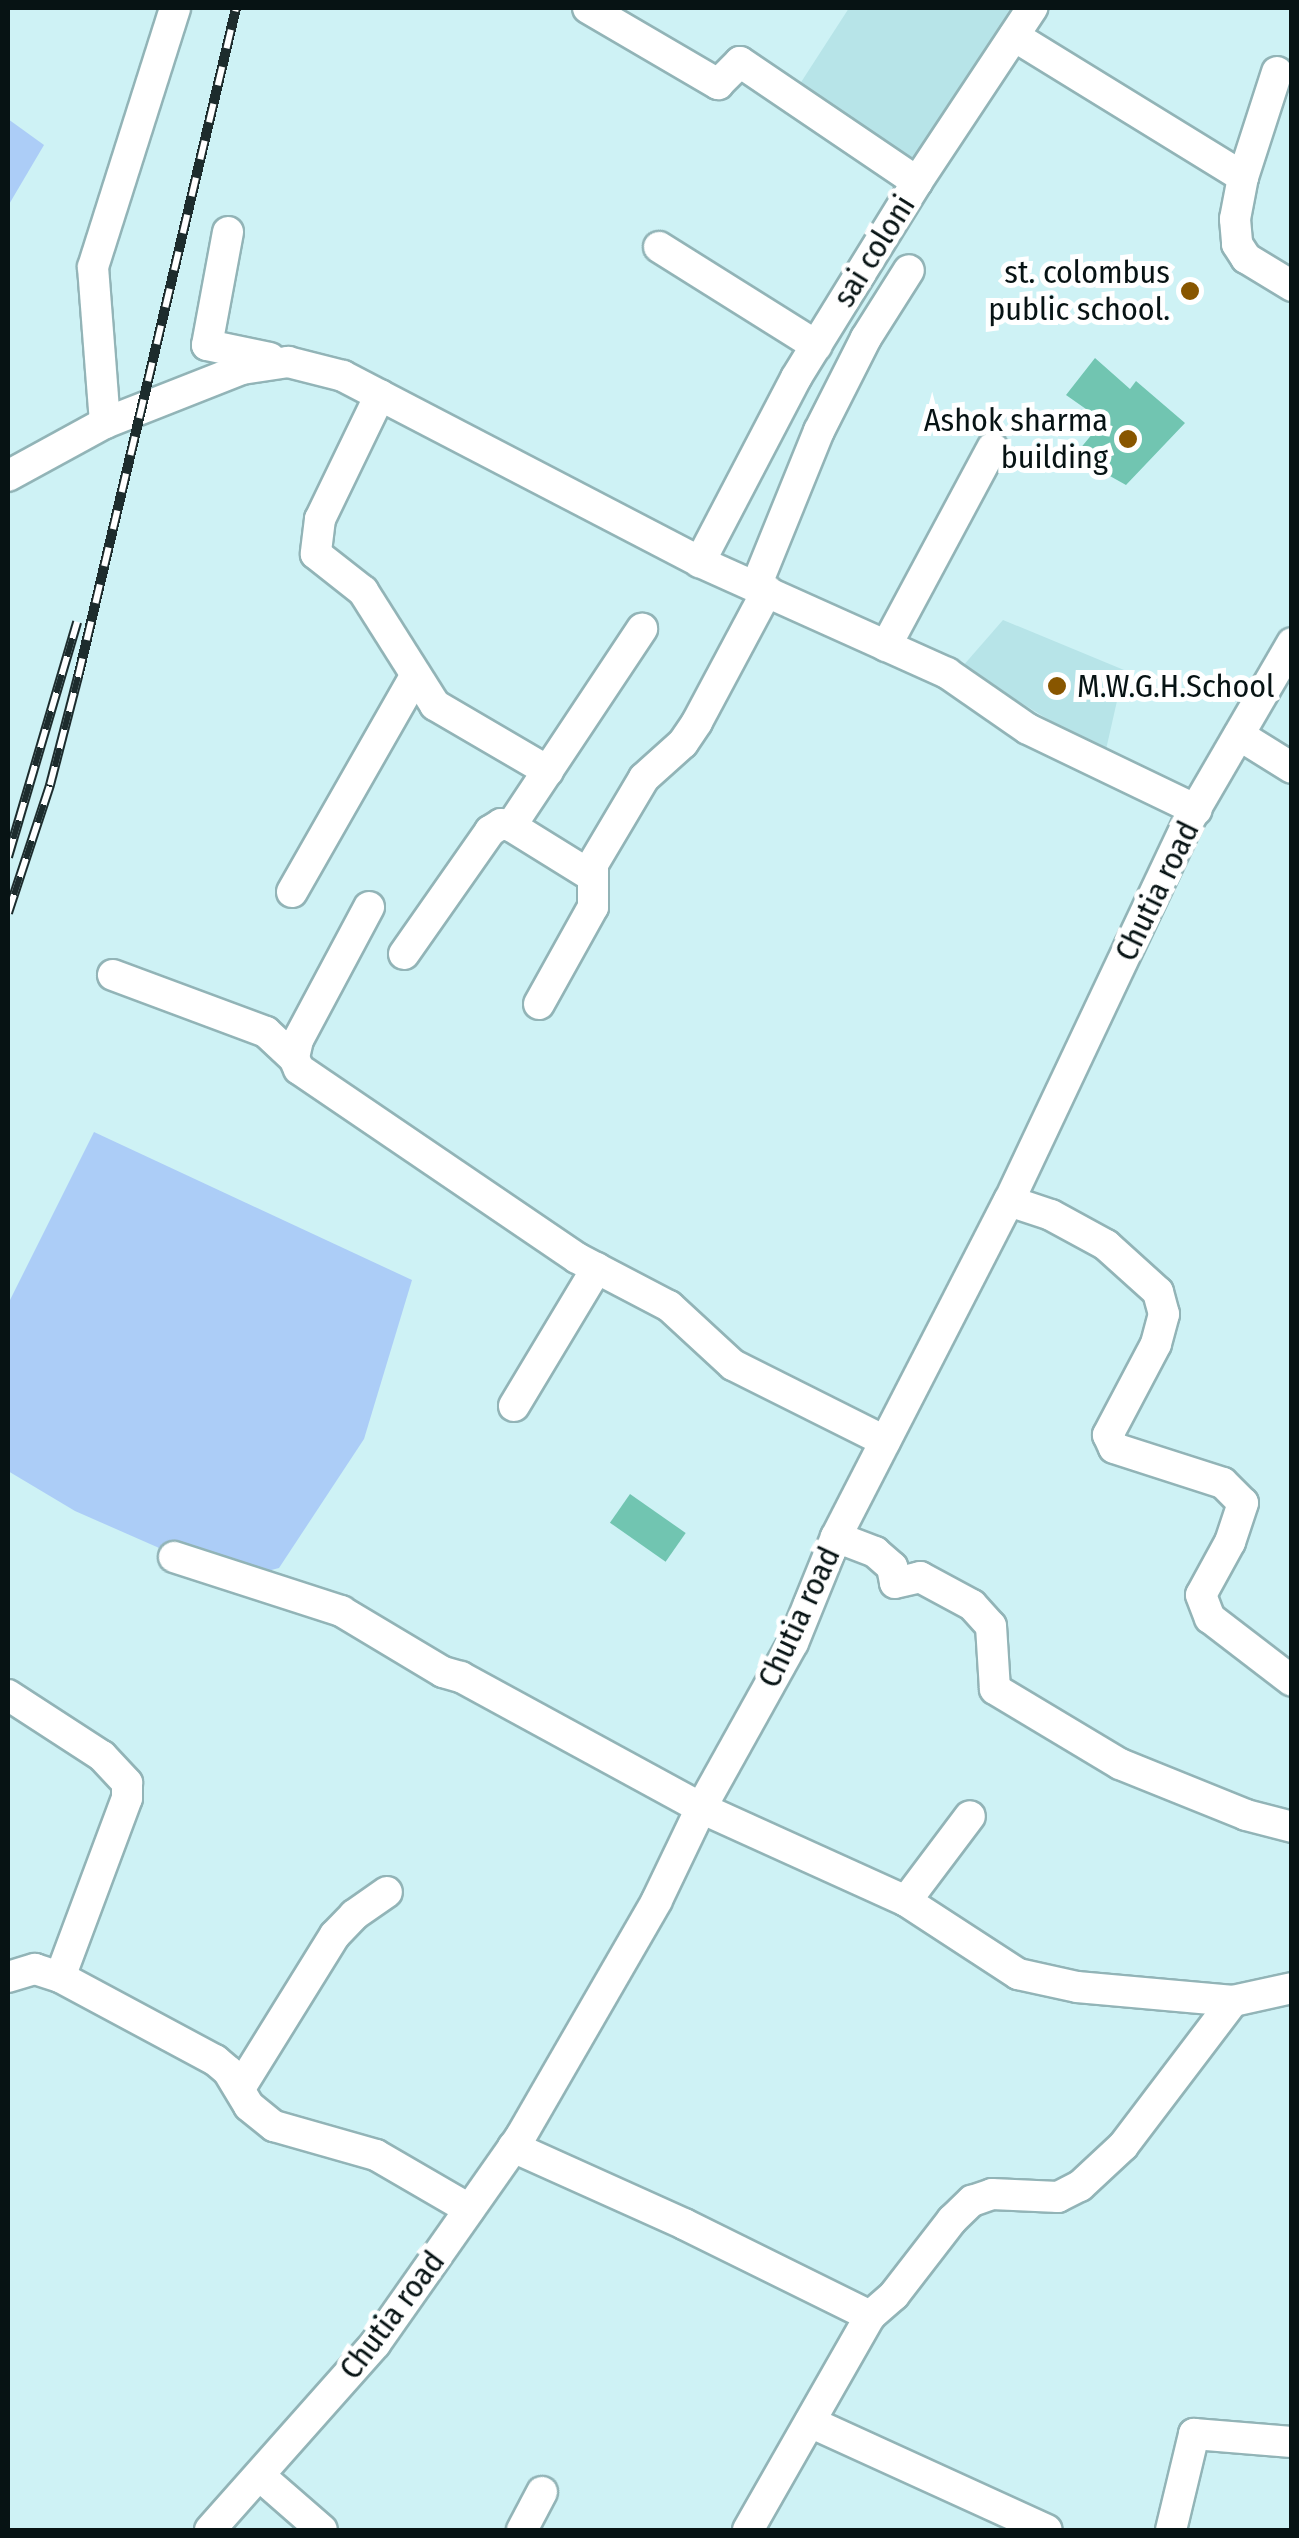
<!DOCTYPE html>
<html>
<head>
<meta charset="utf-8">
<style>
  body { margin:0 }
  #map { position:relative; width:1299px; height:2538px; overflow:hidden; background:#cef2f5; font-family:"Fira Sans Condensed",sans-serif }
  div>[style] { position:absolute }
  .built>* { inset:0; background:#b7e4e8 }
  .water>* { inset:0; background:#accdf7 }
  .building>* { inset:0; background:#71c5b1; transform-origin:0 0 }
  .roads { filter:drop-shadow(2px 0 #92b4b7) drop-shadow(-2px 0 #92b4b7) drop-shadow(0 2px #92b4b7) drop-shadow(0 -2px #92b4b7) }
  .minor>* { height:30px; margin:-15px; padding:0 15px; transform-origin:15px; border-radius:15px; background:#fff }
  .rail>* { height:10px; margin-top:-5px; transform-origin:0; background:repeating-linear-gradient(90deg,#fff 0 19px,#1d2c2d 0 38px); box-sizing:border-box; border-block:2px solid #1d2c2d }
  .dots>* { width:28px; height:28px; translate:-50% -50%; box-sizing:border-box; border:5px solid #fff; border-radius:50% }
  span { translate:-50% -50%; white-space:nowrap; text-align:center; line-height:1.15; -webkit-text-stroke:10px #fff; paint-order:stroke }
  .street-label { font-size:32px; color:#071314 }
  .poi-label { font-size:32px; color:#071314 }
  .right { translate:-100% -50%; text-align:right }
  .left { translate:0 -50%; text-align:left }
  .frame { position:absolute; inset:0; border:10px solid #071314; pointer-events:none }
</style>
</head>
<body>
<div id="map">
  <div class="built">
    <div style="clip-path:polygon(849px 8px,1021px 8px,921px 169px,796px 90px)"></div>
    <div style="clip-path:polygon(1003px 620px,1124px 670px,1105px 754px,962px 667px)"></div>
  </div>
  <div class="water">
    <div style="clip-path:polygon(8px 119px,44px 145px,8px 206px)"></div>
    <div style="clip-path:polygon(94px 1132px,412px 1280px,364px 1439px,279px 1568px,232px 1580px,75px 1511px,8px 1471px,8px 1304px)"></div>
  </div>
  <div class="building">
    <div style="clip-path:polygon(1095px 358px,1130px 389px,1136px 381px,1185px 423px,1126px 485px,1074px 456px,1103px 421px,1066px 395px)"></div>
    <div style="left:630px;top:1494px;width:68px;height:35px;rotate:35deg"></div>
  </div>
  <div class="roads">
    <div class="minor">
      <div style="left:588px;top:8px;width:151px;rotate:30.3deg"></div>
      <div style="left:718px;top:84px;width:31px;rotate:-45deg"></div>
      <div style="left:740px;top:62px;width:214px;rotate:34.1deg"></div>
      <div style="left:917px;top:182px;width:230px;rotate:121.7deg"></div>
      <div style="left:796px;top:378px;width:208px;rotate:117.6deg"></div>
      <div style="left:1014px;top:36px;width:269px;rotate:31.6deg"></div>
      <div style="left:1277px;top:72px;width:110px;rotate:107.9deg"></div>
      <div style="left:1243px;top:177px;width:43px;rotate:100.8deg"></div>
      <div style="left:1235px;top:219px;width:25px;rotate:85deg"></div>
      <div style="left:1237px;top:244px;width:17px;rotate:57deg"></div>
      <div style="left:1246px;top:258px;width:54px;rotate:31.3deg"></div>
      <div style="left:917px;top:182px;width:209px;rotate:-56.5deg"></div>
      <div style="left:228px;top:232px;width:115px;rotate:100.5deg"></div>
      <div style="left:207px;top:345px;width:64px;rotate:11.7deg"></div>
      <div style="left:659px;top:247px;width:186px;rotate:32.1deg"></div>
      <div style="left:380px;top:395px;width:138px;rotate:115.8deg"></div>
      <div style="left:320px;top:519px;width:35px;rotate:97deg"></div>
      <div style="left:316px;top:554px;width:60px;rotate:38.2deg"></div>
      <div style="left:363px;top:591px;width:135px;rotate:57.7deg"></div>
      <div style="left:435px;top:705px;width:131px;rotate:30.3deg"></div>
      <div style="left:105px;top:423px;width:156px;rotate:-94.4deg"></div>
      <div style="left:93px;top:267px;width:272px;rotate:-72.4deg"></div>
      <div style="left:8px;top:476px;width:111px;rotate:-28.7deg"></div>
      <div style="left:105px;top:423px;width:147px;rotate:-21.5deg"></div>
      <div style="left:242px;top:369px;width:47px;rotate:-8.7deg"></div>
      <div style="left:288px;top:362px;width:57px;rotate:14.3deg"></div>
      <div style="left:343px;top:376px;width:403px;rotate:27.5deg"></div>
      <div style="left:700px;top:562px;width:271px;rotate:24.2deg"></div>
      <div style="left:947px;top:673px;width:98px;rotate:34.7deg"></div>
      <div style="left:1028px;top:729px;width:187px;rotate:25.7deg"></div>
      <div style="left:756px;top:586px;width:167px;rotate:-67.9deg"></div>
      <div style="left:819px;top:431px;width:104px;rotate:-63.2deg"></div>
      <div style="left:866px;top:338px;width:80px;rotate:-57.7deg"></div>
      <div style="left:886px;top:646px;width:225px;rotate:-61.8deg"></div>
      <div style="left:1239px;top:735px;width:62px;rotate:31.9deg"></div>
      <div style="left:511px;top:826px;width:237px;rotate:-56.4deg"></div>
      <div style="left:292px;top:892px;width:249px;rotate:-60.3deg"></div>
      <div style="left:369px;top:907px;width:151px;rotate:118.1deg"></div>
      <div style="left:298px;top:1040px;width:18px;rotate:103deg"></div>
      <div style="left:294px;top:1058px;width:12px;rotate:66deg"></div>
      <div style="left:299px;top:1069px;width:336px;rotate:34.2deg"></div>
      <div style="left:577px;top:1258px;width:104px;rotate:27.6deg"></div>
      <div style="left:669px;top:1306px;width:87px;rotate:42.7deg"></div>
      <div style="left:733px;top:1365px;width:170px;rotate:26.6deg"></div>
      <div style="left:404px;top:954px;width:150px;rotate:-55deg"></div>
      <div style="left:490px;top:831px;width:13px;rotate:-32deg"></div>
      <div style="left:501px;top:824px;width:10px;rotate:11deg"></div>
      <div style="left:511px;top:826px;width:93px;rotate:31.8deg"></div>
      <div style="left:113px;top:975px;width:163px;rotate:20.4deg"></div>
      <div style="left:266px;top:1032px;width:38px;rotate:43deg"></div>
      <div style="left:539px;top:1004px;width:111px;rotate:-60.9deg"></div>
      <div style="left:593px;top:907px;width:43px;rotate:-90deg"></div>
      <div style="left:593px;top:864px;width:100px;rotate:-59.3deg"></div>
      <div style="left:644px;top:778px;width:52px;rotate:-41.9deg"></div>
      <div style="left:683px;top:743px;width:25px;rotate:-56deg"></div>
      <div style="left:697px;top:722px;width:149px;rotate:-61.9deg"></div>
      <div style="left:1009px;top:1201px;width:44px;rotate:18.4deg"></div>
      <div style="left:1051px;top:1215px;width:63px;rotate:28.6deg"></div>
      <div style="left:1106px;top:1245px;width:70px;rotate:42.1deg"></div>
      <div style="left:1158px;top:1292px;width:23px;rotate:75deg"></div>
      <div style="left:1164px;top:1314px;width:31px;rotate:105deg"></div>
      <div style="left:1156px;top:1344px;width:103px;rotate:117.8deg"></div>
      <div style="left:1108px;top:1435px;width:14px;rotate:65deg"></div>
      <div style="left:1114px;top:1448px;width:114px;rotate:17.8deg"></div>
      <div style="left:1223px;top:1483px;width:28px;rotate:45deg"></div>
      <div style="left:1243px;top:1503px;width:41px;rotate:108.4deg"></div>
      <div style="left:1230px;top:1542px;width:60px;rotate:118.7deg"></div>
      <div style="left:1201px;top:1595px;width:25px;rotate:69deg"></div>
      <div style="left:1210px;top:1618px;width:103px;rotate:37.5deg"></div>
      <div style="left:514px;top:1406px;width:161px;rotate:-59deg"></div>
      <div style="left:836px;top:1537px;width:42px;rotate:21deg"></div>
      <div style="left:875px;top:1552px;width:23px;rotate:41deg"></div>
      <div style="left:892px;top:1567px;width:16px;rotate:79deg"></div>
      <div style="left:895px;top:1583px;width:26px;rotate:-13deg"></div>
      <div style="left:920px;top:1577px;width:59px;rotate:28.3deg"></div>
      <div style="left:972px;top:1605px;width:28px;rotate:48deg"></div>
      <div style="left:991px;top:1626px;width:63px;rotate:86.4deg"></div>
      <div style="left:995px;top:1689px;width:146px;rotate:31deg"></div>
      <div style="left:1120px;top:1764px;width:136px;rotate:22deg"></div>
      <div style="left:1246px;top:1815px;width:48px;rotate:14.6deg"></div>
      <div style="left:174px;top:1557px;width:176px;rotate:17.9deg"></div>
      <div style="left:341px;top:1611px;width:119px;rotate:30.9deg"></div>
      <div style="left:443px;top:1672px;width:19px;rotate:16deg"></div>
      <div style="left:461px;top:1677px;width:273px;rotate:28.6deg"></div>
      <div style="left:701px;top:1808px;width:225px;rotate:24.4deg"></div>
      <div style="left:906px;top:1901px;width:134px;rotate:33.1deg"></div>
      <div style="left:1018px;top:1974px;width:60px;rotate:12.4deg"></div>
      <div style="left:1077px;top:1987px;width:157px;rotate:5.1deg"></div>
      <div style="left:1233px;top:2001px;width:60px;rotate:-12.4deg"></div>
      <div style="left:8px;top:1695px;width:112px;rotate:33deg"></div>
      <div style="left:102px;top:1756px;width:37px;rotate:47deg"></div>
      <div style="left:127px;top:1783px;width:15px;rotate:90deg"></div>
      <div style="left:127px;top:1798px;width:191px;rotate:110.5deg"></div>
      <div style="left:906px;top:1901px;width:106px;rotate:-53deg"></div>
      <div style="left:8px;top:1977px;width:28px;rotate:-17deg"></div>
      <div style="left:35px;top:1969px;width:26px;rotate:18deg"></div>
      <div style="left:60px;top:1977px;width:176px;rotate:28.2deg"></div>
      <div style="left:215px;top:2060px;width:17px;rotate:40deg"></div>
      <div style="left:228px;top:2071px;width:41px;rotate:59deg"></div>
      <div style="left:249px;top:2106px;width:32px;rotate:39deg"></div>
      <div style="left:274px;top:2126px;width:106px;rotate:15.9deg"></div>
      <div style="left:376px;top:2155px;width:108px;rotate:30.1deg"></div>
      <div style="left:240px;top:2088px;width:180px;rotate:-58.2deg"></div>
      <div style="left:335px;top:1935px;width:28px;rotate:-46deg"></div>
      <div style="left:354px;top:1915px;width:40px;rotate:-34.9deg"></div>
      <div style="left:513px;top:2147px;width:188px;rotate:24.2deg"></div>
      <div style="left:684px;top:2224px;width:208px;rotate:26.3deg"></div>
      <div style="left:870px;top:2316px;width:32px;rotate:-41deg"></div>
      <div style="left:894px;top:2295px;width:95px;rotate:-52.3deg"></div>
      <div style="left:952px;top:2220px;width:28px;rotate:-44deg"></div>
      <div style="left:972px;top:2201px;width:21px;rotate:-19deg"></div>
      <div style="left:992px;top:2194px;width:66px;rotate:2.6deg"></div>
      <div style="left:1058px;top:2197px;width:25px;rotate:-27deg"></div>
      <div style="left:1080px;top:2186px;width:59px;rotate:-42.9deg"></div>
      <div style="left:1123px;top:2146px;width:182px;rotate:-52.8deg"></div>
      <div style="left:810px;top:2422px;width:260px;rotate:24.5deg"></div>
      <div style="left:260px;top:2476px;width:82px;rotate:41.1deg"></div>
      <div style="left:210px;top:2530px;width:249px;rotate:-48.4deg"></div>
      <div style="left:375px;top:2344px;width:254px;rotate:-54.9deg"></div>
      <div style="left:521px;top:2136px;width:272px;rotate:-60deg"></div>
      <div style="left:657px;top:1900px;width:102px;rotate:-64.4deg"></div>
      <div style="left:701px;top:1808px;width:189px;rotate:-60.9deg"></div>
      <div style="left:793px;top:1643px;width:114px;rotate:-67.9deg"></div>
      <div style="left:836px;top:1537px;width:378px;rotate:-62.8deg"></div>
      <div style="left:1009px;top:1201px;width:419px;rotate:-64.7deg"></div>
      <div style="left:1188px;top:822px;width:207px;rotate:-59.8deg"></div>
      <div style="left:522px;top:2530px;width:43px;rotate:-62.2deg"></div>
      <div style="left:748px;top:2530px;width:246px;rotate:-60.3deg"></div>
      <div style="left:1171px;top:2530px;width:99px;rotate:-76.5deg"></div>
      <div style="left:1194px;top:2434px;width:98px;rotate:4.7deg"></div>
    </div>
  </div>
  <div class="rail">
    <div style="left:8px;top:857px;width:245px;rotate:-73.6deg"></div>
    <div style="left:8px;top:913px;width:135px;rotate:-71.8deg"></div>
    <div style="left:50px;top:785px;width:112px;rotate:-75.5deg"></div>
    <div style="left:78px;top:677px;width:687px;rotate:-76.71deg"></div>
  </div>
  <div class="dots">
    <div style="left:1190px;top:291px;background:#885600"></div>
    <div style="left:1128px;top:439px;background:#885600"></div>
    <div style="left:1057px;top:686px;background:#885600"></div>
  </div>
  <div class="street-label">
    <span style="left:874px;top:251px;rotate:-58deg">sai coloni</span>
    <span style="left:1157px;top:891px;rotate:-64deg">Chutia road</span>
    <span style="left:799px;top:1617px;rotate:-65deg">Chutia road</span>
    <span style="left:392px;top:2315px;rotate:-53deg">Chutia road</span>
  </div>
  <div class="poi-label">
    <span class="right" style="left:1170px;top:291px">st. colombus<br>public school.</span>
    <span class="right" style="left:1108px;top:439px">Ashok sharma<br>building</span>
    <span class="left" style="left:1077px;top:686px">M.W.G.H.School</span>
  </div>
  <div class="frame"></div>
</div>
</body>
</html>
